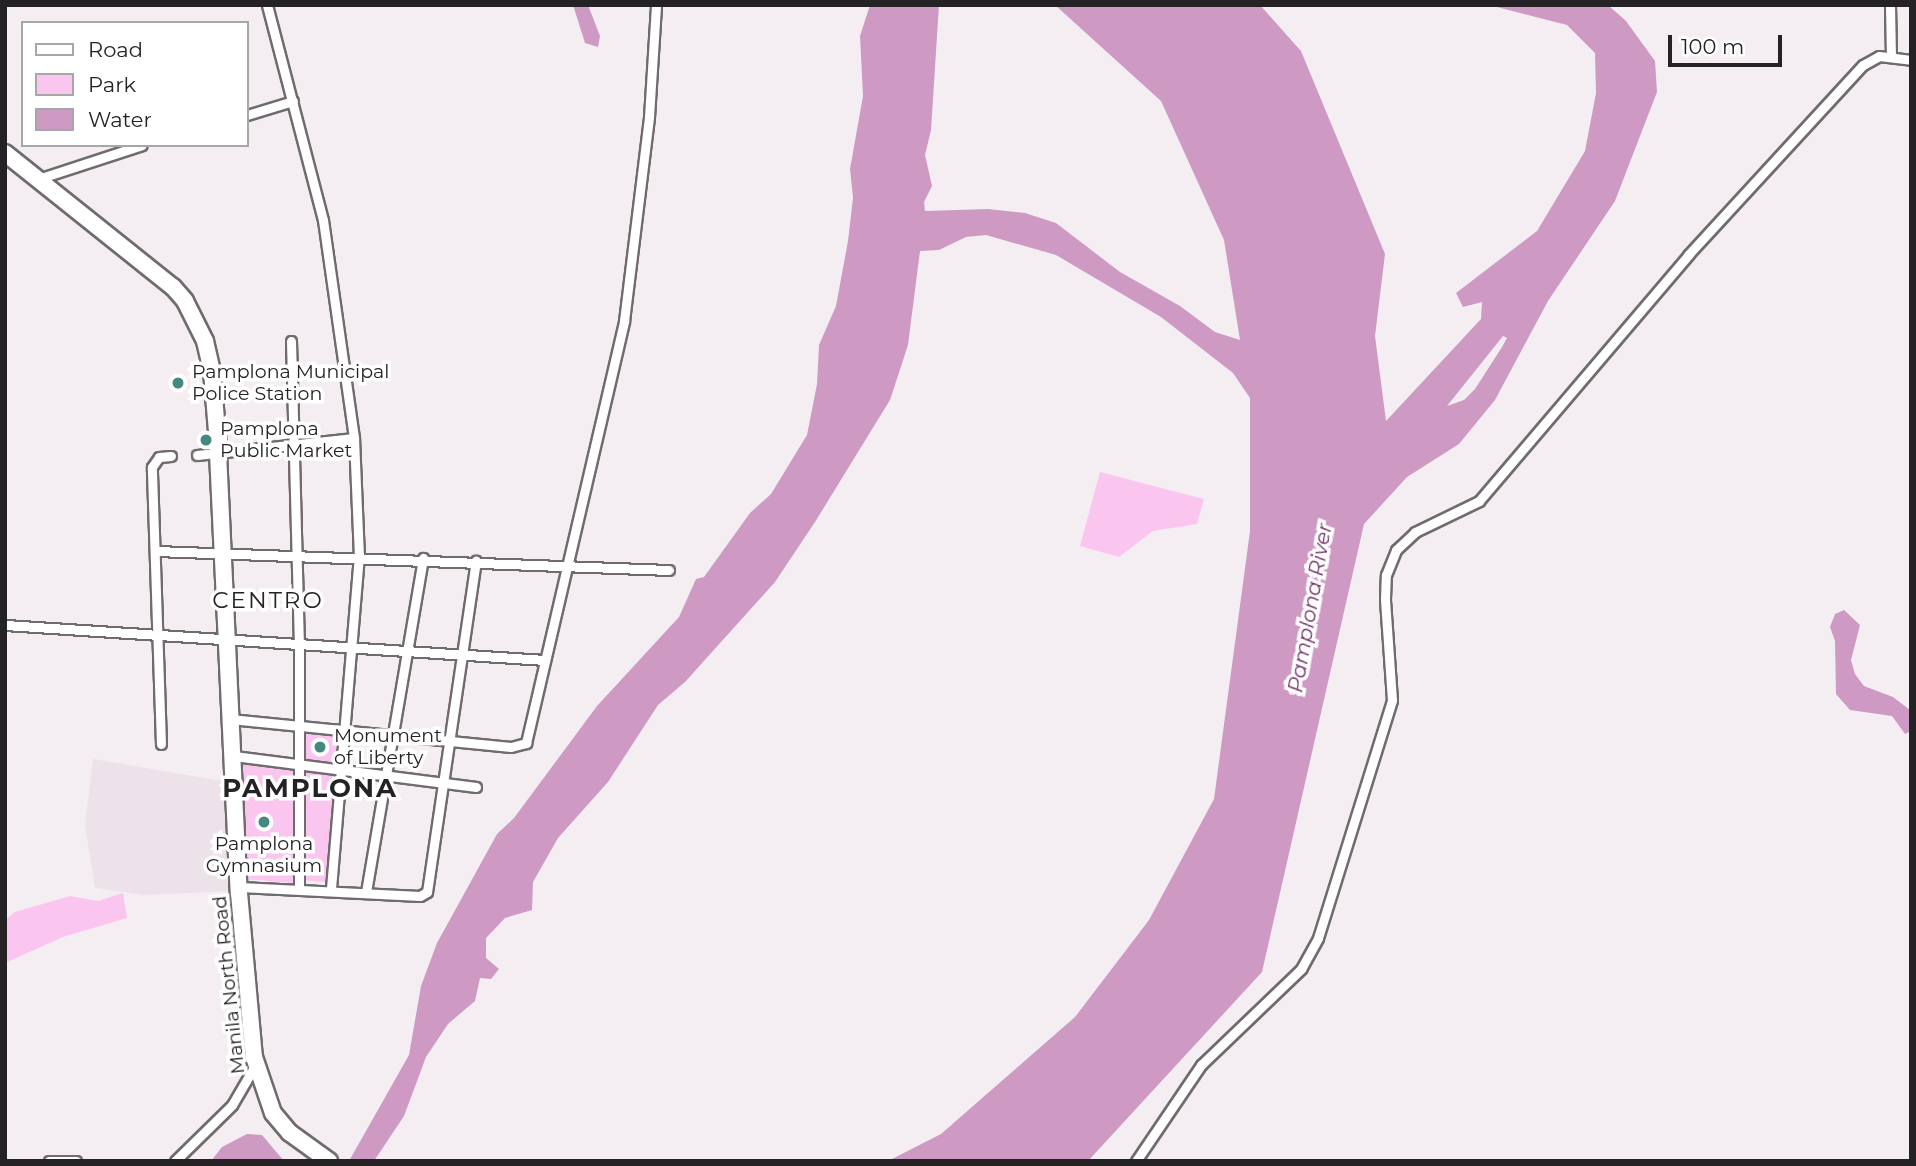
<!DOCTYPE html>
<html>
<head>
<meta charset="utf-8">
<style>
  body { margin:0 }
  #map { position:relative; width:1916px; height:1166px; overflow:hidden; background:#f4eef3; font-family:Montserrat,sans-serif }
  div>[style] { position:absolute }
  .built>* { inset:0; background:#ede1ea }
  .green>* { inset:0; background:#fac6f0; transform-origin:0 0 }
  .water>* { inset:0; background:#ce9ac4 }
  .roads { filter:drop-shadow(2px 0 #6f6b6e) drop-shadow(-2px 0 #6f6b6e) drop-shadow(0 2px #6f6b6e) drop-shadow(0 -2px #6f6b6e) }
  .street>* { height:9px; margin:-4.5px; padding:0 4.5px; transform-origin:4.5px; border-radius:4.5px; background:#fff }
  .highway>* { height:16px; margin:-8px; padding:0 8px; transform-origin:8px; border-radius:8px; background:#fff }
  .dots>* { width:19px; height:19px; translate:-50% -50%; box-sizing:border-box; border:4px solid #fff; border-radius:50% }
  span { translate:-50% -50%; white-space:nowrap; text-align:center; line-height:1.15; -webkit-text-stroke:7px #fff; paint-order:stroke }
  .poi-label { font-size:19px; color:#242224 }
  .left { translate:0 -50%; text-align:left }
  .street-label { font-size:19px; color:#242224 }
  .water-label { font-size:21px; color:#74356b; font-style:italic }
  .quarter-label { font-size:23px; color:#242224; letter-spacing:2px }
  .district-label { font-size:26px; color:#242224; font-weight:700; letter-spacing:2px }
  .frame { position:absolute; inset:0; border:7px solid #242224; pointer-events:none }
  .legend { position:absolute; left:21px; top:21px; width:228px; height:126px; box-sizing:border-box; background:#fff; border:2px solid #a7a7a7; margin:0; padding:9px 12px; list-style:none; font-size:21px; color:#242224 }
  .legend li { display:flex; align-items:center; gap:14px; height:35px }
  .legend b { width:35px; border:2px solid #a7a7a7 }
  .scale { position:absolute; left:1668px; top:35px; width:114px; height:32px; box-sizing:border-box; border:4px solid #242224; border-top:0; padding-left:9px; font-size:21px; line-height:24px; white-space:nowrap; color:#242224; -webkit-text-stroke:5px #fff; paint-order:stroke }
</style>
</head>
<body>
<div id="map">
  <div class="built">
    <div style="clip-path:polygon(93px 759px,228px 782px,232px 891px,144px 895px,95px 888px,85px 825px)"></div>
  </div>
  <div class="green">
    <div style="clip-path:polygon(1100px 472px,1204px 499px,1197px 524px,1153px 531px,1119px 557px,1080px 546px)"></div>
    <div style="left:305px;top:734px;width:34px;height:28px;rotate:3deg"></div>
    <div style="clip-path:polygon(241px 757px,294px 768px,295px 883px,243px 879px)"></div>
    <div style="clip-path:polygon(304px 768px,337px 774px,326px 882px,301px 880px)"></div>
    <div style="clip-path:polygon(123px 893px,127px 918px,63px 937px,5px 963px,5px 920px,15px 912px,70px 896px,98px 901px)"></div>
  </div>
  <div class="water">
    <div style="clip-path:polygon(573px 5px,588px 5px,600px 36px,598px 47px,585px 43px)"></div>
    <div style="clip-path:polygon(evenodd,870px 5px,939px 5px,931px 130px,925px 155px,932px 186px,924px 202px,925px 211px,988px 209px,1025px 213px,1056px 223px,1120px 272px,1180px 306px,1215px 332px,1240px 340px,1224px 240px,1161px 101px,1055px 5px,1260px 5px,1301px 51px,1385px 254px,1375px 336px,1386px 421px,1481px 319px,1482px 302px,1463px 307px,1456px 293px,1537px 231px,1585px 151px,1596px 93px,1595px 53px,1567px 25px,1489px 5px,1608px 5px,1626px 21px,1655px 61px,1657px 92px,1615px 201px,1548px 301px,1495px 400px,1459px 444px,1407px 477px,1364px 524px,1262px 972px,1088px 1161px,888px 1161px,941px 1134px,1075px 1017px,1149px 920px,1214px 799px,1250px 531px,1250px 398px,1233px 373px,1161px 317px,1056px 255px,986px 235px,966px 237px,939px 250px,920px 251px,908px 345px,890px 400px,815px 522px,775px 582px,685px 682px,658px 705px,608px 782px,558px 838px,533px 882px,532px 910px,505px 918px,486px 938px,486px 958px,499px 969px,491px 979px,480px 978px,475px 1001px,448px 1024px,426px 1057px,404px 1116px,374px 1161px,349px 1161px,409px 1055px,421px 986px,437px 943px,497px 834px,514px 818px,597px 706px,679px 617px,696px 579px,704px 577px,750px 513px,771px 494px,807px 435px,817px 384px,819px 345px,836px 306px,848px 241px,853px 198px,850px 169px,863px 96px,860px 36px,870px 5px,1503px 336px,1507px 338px,1502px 347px,1475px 389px,1464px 400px,1447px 406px,1503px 336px)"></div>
    <div style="clip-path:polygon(1844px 610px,1860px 625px,1851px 660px,1855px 674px,1864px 686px,1893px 697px,1910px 710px,1911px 731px,1905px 734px,1892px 716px,1850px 710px,1836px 694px,1835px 641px,1830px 627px,1835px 614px)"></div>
    <div style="clip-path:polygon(247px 1134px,262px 1135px,284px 1161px,211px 1161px,222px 1147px)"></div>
  </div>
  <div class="roads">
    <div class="street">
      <div style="left:267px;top:5px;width:222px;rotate:75.4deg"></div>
      <div style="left:323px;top:220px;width:220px;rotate:81.9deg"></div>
      <div style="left:354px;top:438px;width:117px;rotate:87.6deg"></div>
      <div style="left:359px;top:555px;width:335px;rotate:94.8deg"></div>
      <div style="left:1890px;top:5px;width:50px;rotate:88.9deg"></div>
      <div style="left:247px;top:115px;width:48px;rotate:-16.9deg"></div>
      <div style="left:38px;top:179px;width:109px;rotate:-18.1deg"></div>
      <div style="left:291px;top:341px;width:304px;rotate:88.5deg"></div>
      <div style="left:299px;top:645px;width:244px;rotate:90deg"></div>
      <div style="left:197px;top:455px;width:158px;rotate:-6.2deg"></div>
      <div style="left:156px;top:551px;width:513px;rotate:2.12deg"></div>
      <div style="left:5px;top:625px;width:541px;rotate:3.71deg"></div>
      <div style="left:230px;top:719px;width:282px;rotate:5.7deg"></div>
      <div style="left:511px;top:747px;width:16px;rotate:-15deg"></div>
      <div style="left:526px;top:743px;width:433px;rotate:-76.9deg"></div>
      <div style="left:624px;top:321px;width:206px;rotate:-83deg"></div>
      <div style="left:649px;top:117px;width:112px;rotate:-86.4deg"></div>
      <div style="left:161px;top:744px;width:277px;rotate:-91.9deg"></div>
      <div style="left:152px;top:467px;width:12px;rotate:-55deg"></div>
      <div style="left:159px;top:457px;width:12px;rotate:-5deg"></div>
      <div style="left:234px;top:756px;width:244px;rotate:7.3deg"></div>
      <div style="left:240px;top:887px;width:180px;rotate:2.9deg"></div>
      <div style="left:420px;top:896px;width:8px;rotate:-30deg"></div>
      <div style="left:427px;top:892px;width:335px;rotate:-81.6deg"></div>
      <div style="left:366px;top:892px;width:339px;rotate:-80.3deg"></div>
      <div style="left:49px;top:1161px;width:27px"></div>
      <div style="left:175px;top:1161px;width:80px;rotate:-44.5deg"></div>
      <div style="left:232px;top:1105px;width:48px;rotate:-59.7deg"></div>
      <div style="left:1136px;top:1161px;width:116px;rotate:-55.9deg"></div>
      <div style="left:1201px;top:1065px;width:139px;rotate:-43.8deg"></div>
      <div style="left:1301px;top:969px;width:35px;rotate:-61deg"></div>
      <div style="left:1318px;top:938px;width:249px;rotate:-72.7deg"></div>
      <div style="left:1392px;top:700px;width:101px;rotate:-94deg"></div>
      <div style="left:1385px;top:599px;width:24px;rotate:-88deg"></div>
      <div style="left:1386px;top:575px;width:27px;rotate:-68deg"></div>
      <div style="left:1396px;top:550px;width:26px;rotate:-43deg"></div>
      <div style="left:1415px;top:532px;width:71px;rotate:-25.8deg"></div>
      <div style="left:1479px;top:501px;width:323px;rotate:-49.6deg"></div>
      <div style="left:1688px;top:255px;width:258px;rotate:-47.4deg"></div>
      <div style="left:1863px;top:65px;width:18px;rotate:-29deg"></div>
      <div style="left:1879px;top:56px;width:32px;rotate:7deg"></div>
    </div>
    <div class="highway">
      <div style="left:5px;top:153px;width:215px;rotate:38.6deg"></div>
      <div style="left:173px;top:287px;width:18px;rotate:49deg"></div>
      <div style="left:185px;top:301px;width:45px;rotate:63.4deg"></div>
      <div style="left:205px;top:341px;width:31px;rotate:77deg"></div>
      <div style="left:212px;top:371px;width:61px;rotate:85.3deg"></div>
      <div style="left:217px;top:432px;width:462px;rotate:87.3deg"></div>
      <div style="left:239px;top:893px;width:165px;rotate:84.8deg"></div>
      <div style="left:254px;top:1057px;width:59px;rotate:71.3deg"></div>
      <div style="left:273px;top:1113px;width:26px;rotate:50deg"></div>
      <div style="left:290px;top:1133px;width:48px;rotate:35.7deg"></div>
    </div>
  </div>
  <div class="dots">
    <div style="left:178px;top:383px;background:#44897f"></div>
    <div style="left:206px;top:440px;background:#44897f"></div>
    <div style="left:320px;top:747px;background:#44897f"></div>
    <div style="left:264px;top:822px;background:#44897f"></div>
  </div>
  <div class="poi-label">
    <span class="left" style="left:192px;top:383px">Pamplona Municipal<br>Police Station</span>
    <span class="left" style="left:220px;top:440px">Pamplona<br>Public Market</span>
    <span class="left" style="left:334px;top:747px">Monument<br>of Liberty</span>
    <span style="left:264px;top:855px">Pamplona<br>Gymnasium</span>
  </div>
  <div class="street-label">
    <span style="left:229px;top:985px;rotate:-96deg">Manila North Road</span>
  </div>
  <div class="water-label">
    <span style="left:1310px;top:608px;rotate:-80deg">Pamplona River</span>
  </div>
  <div class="quarter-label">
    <span style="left:268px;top:600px">CENTRO</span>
  </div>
  <div class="district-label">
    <span style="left:310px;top:789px">PAMPLONA</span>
  </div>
  <div class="frame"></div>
  <ul class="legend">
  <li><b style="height:9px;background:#fff"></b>Road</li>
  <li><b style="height:19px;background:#fac6f0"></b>Park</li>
  <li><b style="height:19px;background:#ce9ac4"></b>Water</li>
  </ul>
  <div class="scale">100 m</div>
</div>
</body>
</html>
